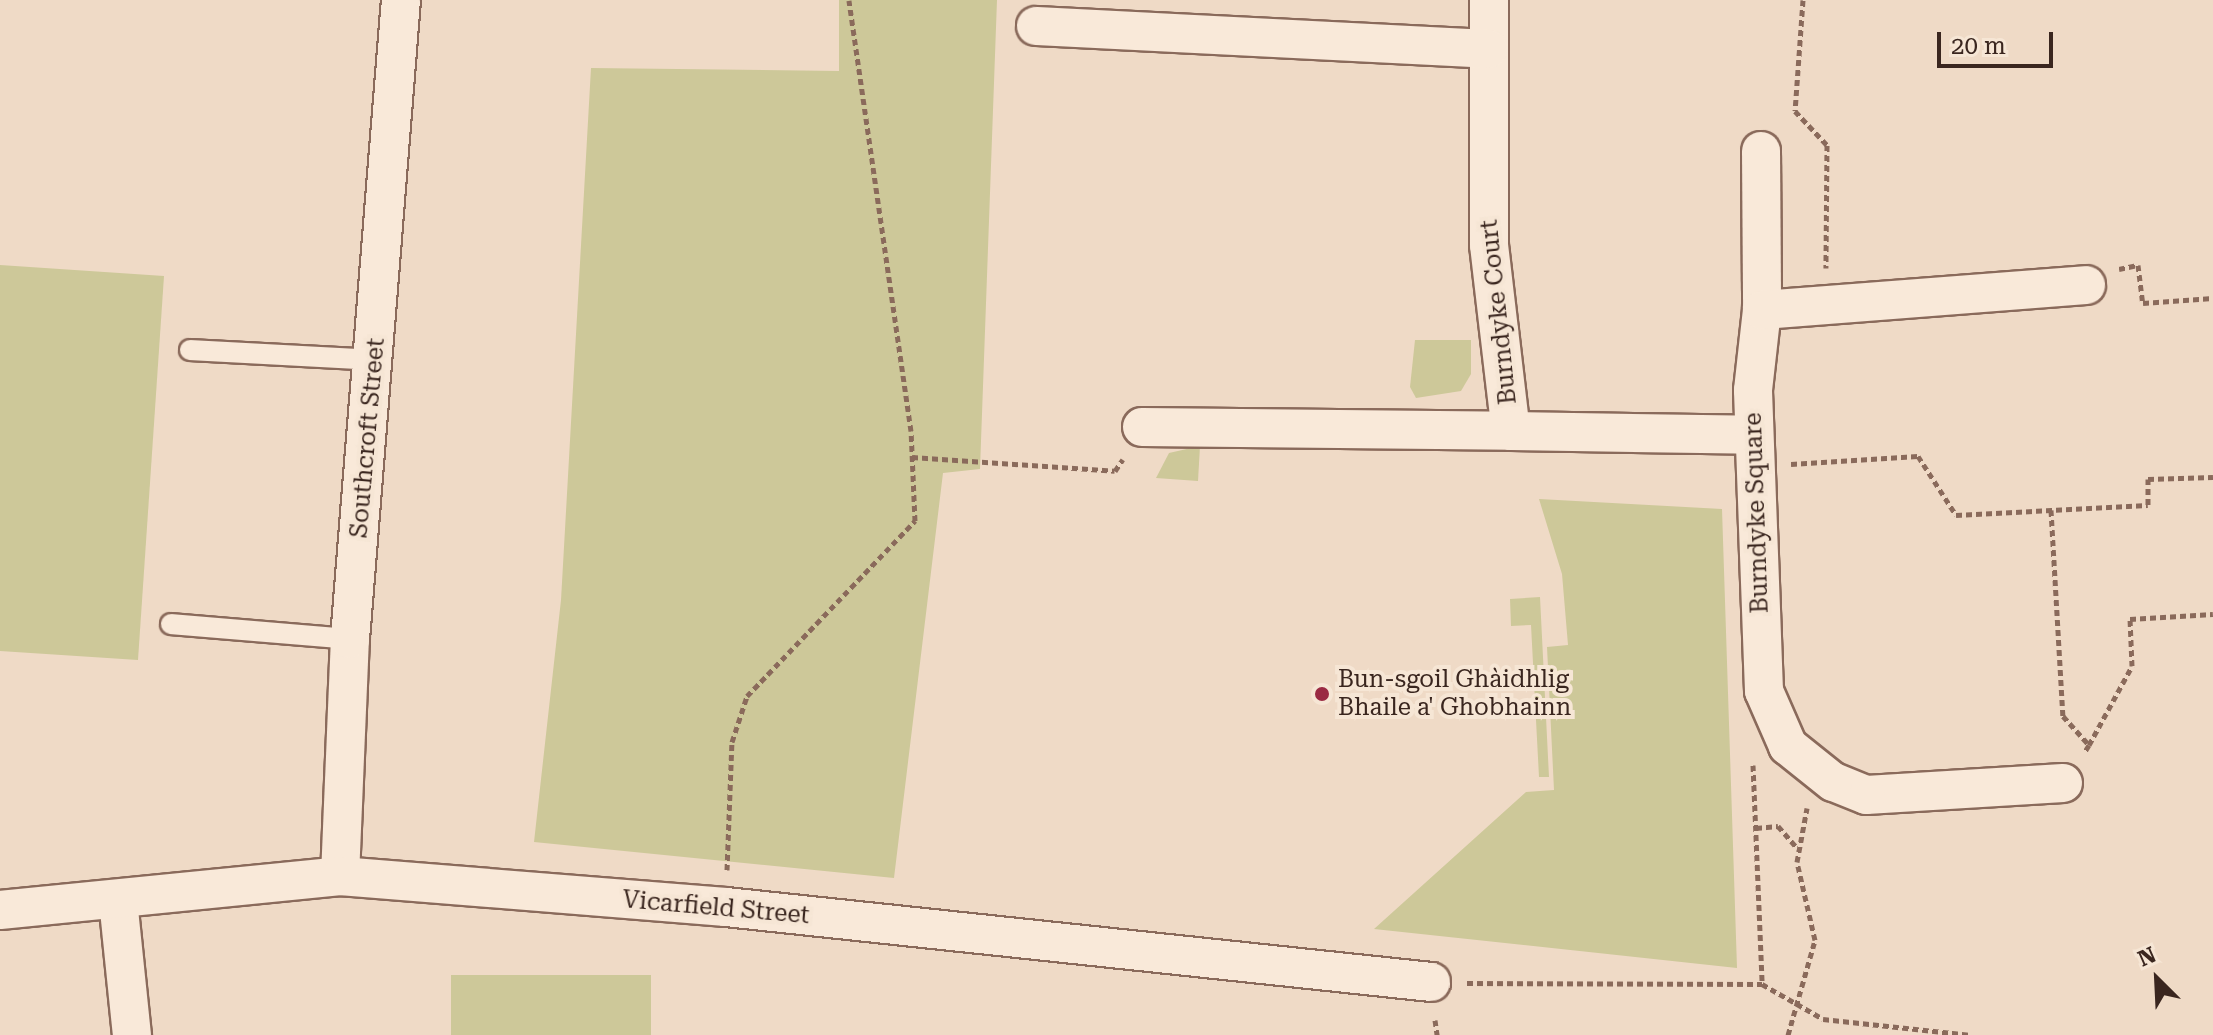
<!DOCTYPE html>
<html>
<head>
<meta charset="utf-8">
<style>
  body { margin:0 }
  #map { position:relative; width:2213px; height:1035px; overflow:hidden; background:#efdac6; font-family:"Roboto Serif",serif }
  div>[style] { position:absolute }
  .green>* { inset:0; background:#cdc899; transform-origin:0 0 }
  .path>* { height:5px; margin-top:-2.5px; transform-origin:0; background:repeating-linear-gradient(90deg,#8a6a5b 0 6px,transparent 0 10px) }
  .roads { filter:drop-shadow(2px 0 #8a6a5b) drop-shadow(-2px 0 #8a6a5b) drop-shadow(0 2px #8a6a5b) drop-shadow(0 -2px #8a6a5b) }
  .lane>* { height:20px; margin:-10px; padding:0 10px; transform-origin:10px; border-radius:10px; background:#f9e9d9 }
  .street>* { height:38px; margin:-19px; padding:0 19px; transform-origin:19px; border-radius:19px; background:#f9e9d9 }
  .dots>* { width:22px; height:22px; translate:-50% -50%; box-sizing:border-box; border:4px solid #f6e6d5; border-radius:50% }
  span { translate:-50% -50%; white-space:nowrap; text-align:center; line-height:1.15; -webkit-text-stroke:8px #f6e6d5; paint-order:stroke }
  .street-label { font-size:24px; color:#3a261f }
  .poi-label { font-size:24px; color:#3a261f }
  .left { translate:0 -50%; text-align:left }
  .north { position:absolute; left:2117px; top:939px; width:80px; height:80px; -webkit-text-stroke:6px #f6e6d5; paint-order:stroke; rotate:336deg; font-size:22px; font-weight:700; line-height:32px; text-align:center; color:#3a261f }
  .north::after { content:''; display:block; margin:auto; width:28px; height:36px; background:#3a261f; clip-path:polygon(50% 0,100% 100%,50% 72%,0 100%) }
  .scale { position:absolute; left:1937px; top:32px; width:116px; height:36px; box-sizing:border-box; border:4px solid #3a261f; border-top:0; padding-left:10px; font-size:24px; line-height:28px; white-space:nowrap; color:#3a261f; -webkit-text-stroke:6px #f6e6d5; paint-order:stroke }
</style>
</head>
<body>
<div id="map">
  <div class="green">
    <div style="clip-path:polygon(839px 0,997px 0,980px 469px,943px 473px,894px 878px,534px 842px,561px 600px,591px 68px,839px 71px)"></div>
    <div style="clip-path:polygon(0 265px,164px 276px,138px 660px,0 651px)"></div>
    <div style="clip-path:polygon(1415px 340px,1471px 340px,1471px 374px,1461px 391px,1416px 398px,1410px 387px)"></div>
    <div style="clip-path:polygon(1200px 446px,1198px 481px,1156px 478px,1169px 453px)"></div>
    <div style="clip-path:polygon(1539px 499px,1722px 509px,1737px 968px,1374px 929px,1526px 792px,1554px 790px,1547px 647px,1568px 645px,1562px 574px)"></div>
    <div style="clip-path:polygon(1540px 597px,1549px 777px,1539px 777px,1531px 625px,1511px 626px,1510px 599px)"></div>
    <div style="left:651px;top:975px;width:60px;height:200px;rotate:90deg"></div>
  </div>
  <div class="path">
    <div style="left:1803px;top:0;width:111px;rotate:94.1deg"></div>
    <div style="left:1795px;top:111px;width:47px;rotate:46.7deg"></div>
    <div style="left:1827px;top:145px;width:123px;rotate:90.5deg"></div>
    <div style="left:2119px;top:269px;width:19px;rotate:-12deg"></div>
    <div style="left:2138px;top:265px;width:38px;rotate:83deg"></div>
    <div style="left:2143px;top:303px;width:70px;rotate:-4.1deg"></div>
    <div style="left:912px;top:457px;width:203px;rotate:3.9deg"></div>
    <div style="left:1115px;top:471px;width:14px;rotate:-56deg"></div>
    <div style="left:1791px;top:464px;width:127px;rotate:-3.6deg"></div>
    <div style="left:1918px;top:456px;width:70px;rotate:57.2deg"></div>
    <div style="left:1956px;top:515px;width:192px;rotate:-3deg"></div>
    <div style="left:2148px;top:505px;width:26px;rotate:-90deg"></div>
    <div style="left:2148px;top:479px;width:65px;rotate:-1.8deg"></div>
    <div style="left:2051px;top:510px;width:206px;rotate:86.7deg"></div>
    <div style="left:2063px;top:716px;width:39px;rotate:48deg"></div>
    <div style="left:2089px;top:745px;width:9px;rotate:122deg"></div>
    <div style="left:2089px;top:745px;width:90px;rotate:-61.4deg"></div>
    <div style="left:2132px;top:666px;width:47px;rotate:-92.4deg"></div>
    <div style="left:2130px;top:619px;width:83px;rotate:-3.4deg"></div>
    <div style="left:1753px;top:765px;width:219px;rotate:87.6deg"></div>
    <div style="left:1756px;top:828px;width:22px;rotate:-5deg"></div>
    <div style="left:1778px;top:826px;width:30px;rotate:49deg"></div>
    <div style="left:727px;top:870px;width:128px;rotate:-87.8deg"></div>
    <div style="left:732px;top:742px;width:48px;rotate:-71.9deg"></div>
    <div style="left:747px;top:696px;width:243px;rotate:-46.2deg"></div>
    <div style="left:915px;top:521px;width:90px;rotate:-92.5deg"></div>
    <div style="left:911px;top:431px;width:435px;rotate:-98.2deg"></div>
    <div style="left:1467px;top:983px;width:295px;rotate:0.2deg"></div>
    <div style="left:1762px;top:984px;width:70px;rotate:29.8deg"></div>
    <div style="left:1823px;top:1019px;width:149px;rotate:6.2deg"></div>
    <div style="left:1435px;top:1020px;width:15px;rotate:82deg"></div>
    <div style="left:1788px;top:1035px;width:99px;rotate:-74.1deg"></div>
    <div style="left:1815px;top:940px;width:80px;rotate:-103deg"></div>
    <div style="left:1797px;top:862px;width:55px;rotate:-79.5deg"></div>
  </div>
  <div class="roads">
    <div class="lane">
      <div style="left:190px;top:350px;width:186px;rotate:3.1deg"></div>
      <div style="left:171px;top:624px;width:180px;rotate:4.8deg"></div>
    </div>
    <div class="street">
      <div style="left:1489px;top:0;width:245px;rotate:90deg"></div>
      <div style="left:1489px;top:245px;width:187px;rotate:83.3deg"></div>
      <div style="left:1511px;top:431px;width:242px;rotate:0.9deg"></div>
      <div style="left:1036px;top:26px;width:453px;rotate:2.9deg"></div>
      <div style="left:1761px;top:151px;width:159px;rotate:89.6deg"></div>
      <div style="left:1142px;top:427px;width:369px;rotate:0.6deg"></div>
      <div style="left:2063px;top:783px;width:197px;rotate:176.5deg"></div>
      <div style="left:1866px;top:795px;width:35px;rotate:-158deg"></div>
      <div style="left:1833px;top:782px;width:58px;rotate:-141.3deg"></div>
      <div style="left:1788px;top:746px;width:60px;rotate:-113.6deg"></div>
      <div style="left:1764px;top:691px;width:301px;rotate:-92.1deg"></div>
      <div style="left:1753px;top:390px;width:81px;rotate:-83.6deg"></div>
      <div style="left:1762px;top:310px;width:325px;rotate:-4.4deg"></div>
      <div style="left:340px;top:876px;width:237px;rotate:-87.6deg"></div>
      <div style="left:350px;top:639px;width:641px;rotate:-85.44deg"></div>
      <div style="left:118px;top:900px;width:136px;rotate:84.1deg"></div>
      <div style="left:0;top:910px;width:342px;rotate:-5.7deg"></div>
      <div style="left:340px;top:876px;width:387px;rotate:4.6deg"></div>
      <div style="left:726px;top:907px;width:709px;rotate:6.07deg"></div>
    </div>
  </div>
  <div class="dots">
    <div style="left:1322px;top:694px;background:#9a2a43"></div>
  </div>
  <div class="street-label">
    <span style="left:1499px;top:312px;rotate:-96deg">Burndyke Court</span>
    <span style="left:368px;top:438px;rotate:-85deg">Southcroft Street</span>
    <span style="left:1757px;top:513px;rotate:-92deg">Burndyke Square</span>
    <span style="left:716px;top:908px;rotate:5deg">Vicarfield Street</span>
  </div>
  <div class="poi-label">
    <span class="left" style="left:1338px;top:694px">Bun-sgoil Ghàidhlig<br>Bhaile a' Ghobhainn</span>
  </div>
  <div class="north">N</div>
  <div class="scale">20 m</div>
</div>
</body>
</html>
